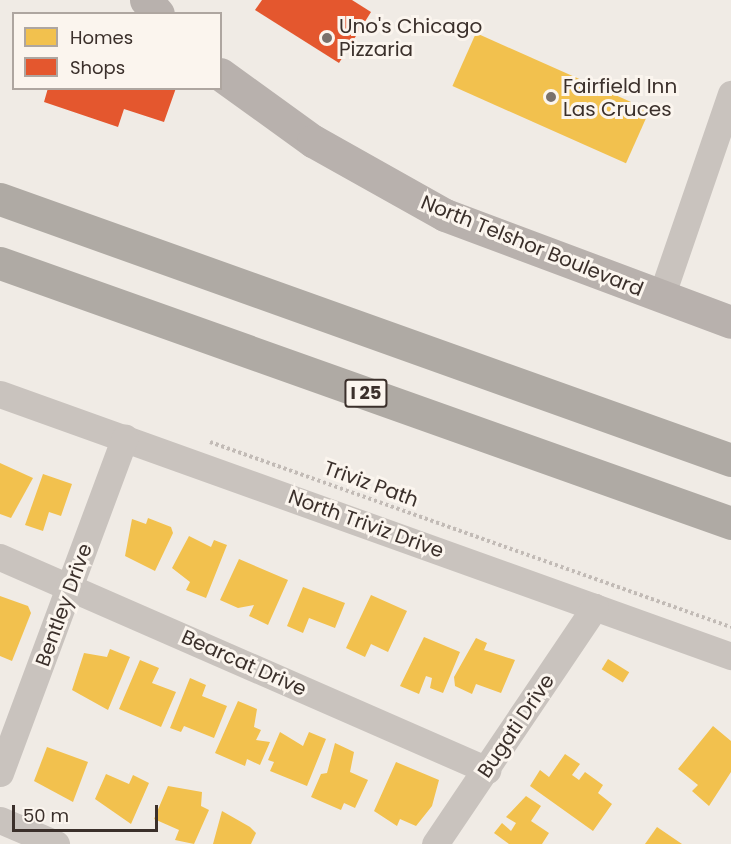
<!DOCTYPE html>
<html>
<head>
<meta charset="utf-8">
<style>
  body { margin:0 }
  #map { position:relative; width:731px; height:844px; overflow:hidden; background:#f0ebe5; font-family:Poppins,sans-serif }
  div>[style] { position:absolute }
  .homes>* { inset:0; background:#f2c14e; transform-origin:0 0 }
  .shops>* { inset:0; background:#e4572e }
  .path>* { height:4px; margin-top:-2px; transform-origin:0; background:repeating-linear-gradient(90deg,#c2bbb6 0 3px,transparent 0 6px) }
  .minor>* { height:27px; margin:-13.5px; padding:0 13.5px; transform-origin:13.5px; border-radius:13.5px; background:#c9c3be }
  .major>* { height:33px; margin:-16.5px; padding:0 16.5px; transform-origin:16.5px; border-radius:16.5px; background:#b8b1ad }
  .highway>* { height:33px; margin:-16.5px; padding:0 16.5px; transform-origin:16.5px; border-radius:16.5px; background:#afaaa4 }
  .dots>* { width:16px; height:16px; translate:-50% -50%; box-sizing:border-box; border:3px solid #fbf5ee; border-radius:50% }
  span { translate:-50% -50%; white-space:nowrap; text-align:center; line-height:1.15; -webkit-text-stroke:6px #fbf5ee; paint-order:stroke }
  .shield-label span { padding:2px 4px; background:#fbf5ee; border:2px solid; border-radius:4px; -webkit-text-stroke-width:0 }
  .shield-label { font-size:18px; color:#3b302b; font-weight:700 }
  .poi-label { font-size:20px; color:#3b302b }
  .left { translate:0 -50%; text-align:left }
  .street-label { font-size:20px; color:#3b302b }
  .legend { position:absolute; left:12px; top:12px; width:210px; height:78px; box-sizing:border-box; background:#fbf5ee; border:2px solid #aea6a0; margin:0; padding:8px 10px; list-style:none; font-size:18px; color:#3b302b }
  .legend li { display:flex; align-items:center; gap:12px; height:30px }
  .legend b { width:30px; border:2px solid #aea6a0 }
  .scale { position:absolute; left:12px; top:805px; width:146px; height:27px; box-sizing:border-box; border:3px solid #3b302b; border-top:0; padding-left:8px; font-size:18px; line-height:21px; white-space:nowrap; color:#3b302b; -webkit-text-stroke:4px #fbf5ee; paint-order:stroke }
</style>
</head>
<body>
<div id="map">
  <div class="homes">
    <div style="left:476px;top:33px;width:190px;height:58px;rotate:24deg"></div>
    <div style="clip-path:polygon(0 463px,33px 478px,11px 518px,0 514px)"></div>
    <div style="clip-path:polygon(43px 474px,72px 484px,61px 516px,49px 512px,43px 531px,25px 525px)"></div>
    <div style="clip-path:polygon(148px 518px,171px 527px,173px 533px,155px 571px,125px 556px,132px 519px,146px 524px)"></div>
    <div style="clip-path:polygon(189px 536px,211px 547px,214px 540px,227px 545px,206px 598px,186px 590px,190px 582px,172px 568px)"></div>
    <div style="clip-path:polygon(239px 559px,288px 580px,268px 625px,249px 616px,254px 605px,238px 608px,220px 600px)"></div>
    <div style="clip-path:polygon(303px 587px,345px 603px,335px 628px,309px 618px,303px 633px,287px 626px)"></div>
    <div style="clip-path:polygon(371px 595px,407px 611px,388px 652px,371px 644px,365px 657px,346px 648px)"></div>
    <div style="clip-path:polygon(0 596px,28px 606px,31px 613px,12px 661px,0 656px)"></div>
    <div style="clip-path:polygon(424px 637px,460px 652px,443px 693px,430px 688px,432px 678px,426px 676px,419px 694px,400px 686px)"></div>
    <div style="clip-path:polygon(476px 638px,487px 643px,484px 650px,515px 660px,501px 693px,476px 684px,472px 694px,455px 686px,454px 677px)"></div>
    <div style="clip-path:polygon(110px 649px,130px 657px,108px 710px,72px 690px,84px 653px,107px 657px)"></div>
    <div style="left:608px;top:659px;width:25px;height:12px;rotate:32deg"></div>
    <div style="clip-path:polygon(140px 660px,159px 668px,152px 683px,176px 692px,161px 727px,119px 709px)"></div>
    <div style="clip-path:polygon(190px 678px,206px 685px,202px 696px,227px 706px,214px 738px,184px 726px,181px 732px,170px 728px)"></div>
    <div style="clip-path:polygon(238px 701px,257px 709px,254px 727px,261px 730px,256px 740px,270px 742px,260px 765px,247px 759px,245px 766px,215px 753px)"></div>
    <div style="clip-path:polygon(713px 726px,731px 741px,731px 772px,709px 806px,692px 791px,698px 785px,678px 769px)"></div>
    <div style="clip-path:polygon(280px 732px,303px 746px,309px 732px,326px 739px,307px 786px,270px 771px,274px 762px,268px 760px)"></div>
    <div style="clip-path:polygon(335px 743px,354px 752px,350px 772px,368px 780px,355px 808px,344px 803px,341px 810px,311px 797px,321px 774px,327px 773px)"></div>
    <div style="clip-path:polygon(47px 747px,88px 762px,73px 802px,34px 781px)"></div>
    <div style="clip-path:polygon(565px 754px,580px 764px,572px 775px,579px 780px,585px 772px,603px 785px,598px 793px,612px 804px,593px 831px,530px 786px,540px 770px,549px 777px)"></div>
    <div style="clip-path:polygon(396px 762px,439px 780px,432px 806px,416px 826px,400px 819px,397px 826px,374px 811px)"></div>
    <div style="clip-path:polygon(106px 774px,129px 784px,133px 775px,149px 783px,131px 824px,95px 799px)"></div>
    <div style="clip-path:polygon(168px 786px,202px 792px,201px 806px,209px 810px,194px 844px,175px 840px,179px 830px,154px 819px)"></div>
    <div style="clip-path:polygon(526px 796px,541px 806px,531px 821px,549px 833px,542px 844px,509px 844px,494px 833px,502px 823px,511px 831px,516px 823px,506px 817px)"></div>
    <div style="clip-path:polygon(222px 811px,250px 827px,256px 833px,251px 844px,213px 844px)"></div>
    <div style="clip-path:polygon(657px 827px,682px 844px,645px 844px)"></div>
  </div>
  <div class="shops">
    <div style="clip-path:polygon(262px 0,352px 0,371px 12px,339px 63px,255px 10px)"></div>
    <div style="clip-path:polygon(48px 88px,176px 88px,164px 122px,124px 109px,118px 127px,44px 102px)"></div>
  </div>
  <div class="path">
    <div style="left:210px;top:442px;width:553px;rotate:19.55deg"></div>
  </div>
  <div class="minor">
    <div style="left:661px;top:297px;width:215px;rotate:-71deg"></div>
    <div style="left:0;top:394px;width:777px;rotate:19.72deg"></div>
    <div style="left:0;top:557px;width:532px;rotate:23.62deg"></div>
    <div style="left:0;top:773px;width:358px;rotate:-69.6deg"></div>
    <div style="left:0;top:820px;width:61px;rotate:23.2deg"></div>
    <div style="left:435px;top:844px;width:286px;rotate:-56deg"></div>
  </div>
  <div class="major">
    <div style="left:146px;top:0;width:18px;rotate:49deg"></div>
    <div style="left:220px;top:74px;width:115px;rotate:35.8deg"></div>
    <div style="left:313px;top:141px;width:151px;rotate:29.3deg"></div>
    <div style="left:445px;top:215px;width:305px;rotate:20.5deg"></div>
  </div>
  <div class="highway">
    <div style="left:0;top:199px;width:776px;rotate:19.65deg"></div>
    <div style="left:0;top:263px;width:776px;rotate:19.58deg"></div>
  </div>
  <div class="dots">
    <div style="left:327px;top:38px;background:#7a716c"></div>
    <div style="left:551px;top:97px;background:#7a716c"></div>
  </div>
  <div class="shield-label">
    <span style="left:366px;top:393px">I 25</span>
  </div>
  <div class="poi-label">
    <span class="left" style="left:339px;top:38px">Uno's Chicago<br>Pizzaria</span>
    <span class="left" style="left:563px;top:98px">Fairfield Inn<br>Las Cruces</span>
  </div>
  <div class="street-label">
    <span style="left:532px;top:246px;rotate:22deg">North Telshor Boulevard</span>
    <span style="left:371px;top:484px;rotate:20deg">Triviz Path</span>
    <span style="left:366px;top:524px;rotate:20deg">North Triviz Drive</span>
    <span style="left:64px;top:605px;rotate:-70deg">Bentley Drive</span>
    <span style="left:244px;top:663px;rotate:24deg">Bearcat Drive</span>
    <span style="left:516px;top:726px;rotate:-56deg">Bugati Drive</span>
  </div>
  <ul class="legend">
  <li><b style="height:16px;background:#f2c14e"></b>Homes</li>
  <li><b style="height:16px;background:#e4572e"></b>Shops</li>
  </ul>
  <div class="scale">50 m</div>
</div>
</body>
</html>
